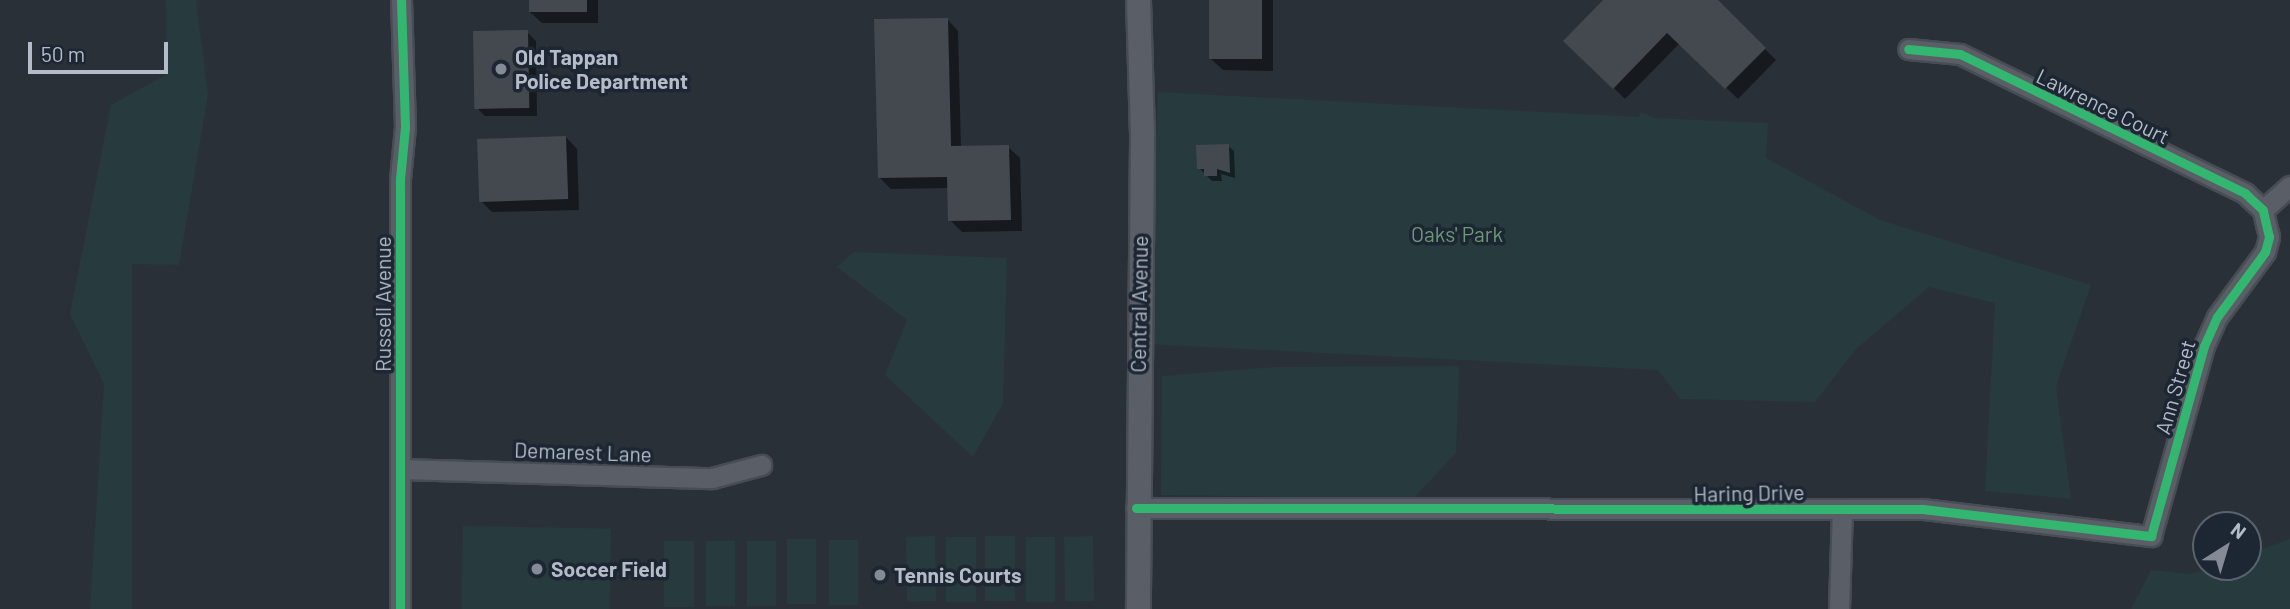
<!DOCTYPE html>
<html>
<head>
<meta charset="utf-8">
<style>
  body { margin:0 }
  #map { position:relative; width:2290px; height:609px; overflow:hidden; background:#2a3038; font-family:Barlow,sans-serif }
  div>[style] { position:absolute }
  .green>* { inset:0; background:#273a3e; transform-origin:0 0 }
  .shadow>* { inset:0; background:#0007 }
  .building>* { inset:0; background:#444950; transform-origin:0 0 }
  .roads { filter:drop-shadow(2px 0 #484c53) drop-shadow(-2px 0 #484c53) drop-shadow(0 2px #484c53) drop-shadow(0 -2px #484c53) }
  .minor>* { height:19px; margin:-9.5px; padding:0 9.5px; transform-origin:9.5px; border-radius:9.5px; background:#5a5e66 }
  .tertiary>* { height:23px; margin:-11.5px; padding:0 11.5px; transform-origin:11.5px; border-radius:11.5px; background:#5a5e66 }
  .cycleway>* { height:9px; margin:-4.5px; padding:0 4.5px; transform-origin:4.5px; border-radius:4.5px; background:#33b770 }
  .dots>* { width:19px; height:19px; translate:-50% -50%; box-sizing:border-box; border:4px solid #1d2633; border-radius:50% }
  span { translate:-50% -50%; white-space:nowrap; text-align:center; line-height:1.15; -webkit-text-stroke:7px #1d2633; paint-order:stroke }
  .poi-label { font-size:21px; color:#b4bcc9; font-weight:700 }
  .left { translate:0 -50%; text-align:left }
  .street-label { font-size:21px; color:#b4bcc9 }
  .park-label { font-size:21px; color:#6b9a76 }
  .north { position:absolute; left:2192px; top:511px; width:70px; height:70px; box-sizing:border-box; background:#1d2633; border:2px solid #59626f; border-radius:50%; rotate:37deg; font-size:19px; font-weight:700; line-height:28px; text-align:center; color:#b4bcc9 }
  .north::after { content:''; display:block; margin:auto; width:24px; height:32px; background:#848b96; clip-path:polygon(50% 0,100% 100%,50% 72%,0 100%) }
  .scale { position:absolute; left:28px; top:42px; width:140px; height:32px; box-sizing:border-box; border:4px solid #b4bcc9; border-top:0; padding-left:9px; font-size:21px; line-height:24px; white-space:nowrap; color:#b4bcc9; -webkit-text-stroke:5px #1d2633; paint-order:stroke }
</style>
</head>
<body>
<div id="map">
  <div class="green">
    <div style="clip-path:polygon(166px 0,196px 0,208px 95px,179px 265px,132px 264px,132px 609px,90px 609px,104px 384px,70px 314px,111px 105px,167px 74px)"></div>
    <div style="clip-path:polygon(1158px 92px,1639px 117px,1640px 112px,1655px 118px,1768px 123px,1766px 158px,1880px 220px,2091px 285px,2056px 386px,2071px 499px,1985px 491px,1995px 303px,1929px 287px,1856px 349px,1815px 402px,1680px 399px,1658px 370px,1146px 344px)"></div>
    <div style="clip-path:polygon(854px 252px,1007px 258px,1003px 403px,973px 457px,885px 375px,907px 320px,837px 267px)"></div>
    <div style="clip-path:polygon(1459px 366px,1456px 453px,1413px 499px,1161px 495px,1162px 376px,1276px 367px)"></div>
    <div style="left:463px;top:526px;width:148px;height:83px;rotate:1deg"></div>
    <div style="left:935px;top:536px;width:65px;height:29px;rotate:89deg"></div>
    <div style="left:985px;top:536px;width:30px;height:65px"></div>
    <div style="left:1093px;top:536px;width:65px;height:29px;rotate:89deg"></div>
    <div style="left:946px;top:537px;width:30px;height:65px"></div>
    <div style="left:1026px;top:537px;width:29px;height:65px"></div>
    <div style="left:787px;top:539px;width:29px;height:65px"></div>
    <div style="clip-path:polygon(2290px 539px,2290px 609px,2131px 609px,2151px 570px,2191px 574px,2211px 567px,2248px 567px,2248px 554px)"></div>
    <div style="left:829px;top:540px;width:29px;height:65px"></div>
    <div style="left:664px;top:541px;width:30px;height:66px"></div>
    <div style="left:706px;top:541px;width:29px;height:65px"></div>
    <div style="left:747px;top:541px;width:29px;height:65px"></div>
  </div>
  <div class="shadow">
    <div style="clip-path:polygon(530px 0,598px 0,598px 23px,542px 23px,530px 12px)"></div>
    <div style="clip-path:polygon(1211px 0,1273px 0,1273px 71px,1223px 70px,1211px 59px)"></div>
    <div style="clip-path:polygon(1606px 0,1715px 0,1776px 60px,1738px 99px,1680px 43px,1625px 99px,1566px 41px)"></div>
    <div style="clip-path:polygon(947px 19px,958px 31px,961px 148px,1008px 147px,1020px 158px,1022px 231px,962px 232px,950px 220px,949px 188px,891px 189px,880px 178px)"></div>
    <div style="clip-path:polygon(527px 32px,536px 41px,537px 116px,485px 116px,476px 107px)"></div>
    <div style="clip-path:polygon(566px 137px,577px 149px,579px 210px,492px 212px,480px 200px)"></div>
    <div style="clip-path:polygon(1228px 146px,1234px 151px,1235px 178px,1221px 174px,1222px 181px,1212px 181px,1199px 168px)"></div>
  </div>
  <div class="building">
    <div style="left:529px;top:0;width:58px;height:12px"></div>
    <div style="left:1209px;top:0;width:53px;height:59px"></div>
    <div style="clip-path:polygon(1603px 0,1718px 0,1766px 48px,1725px 89px,1667px 33px,1613px 89px,1563px 41px)"></div>
    <div style="clip-path:polygon(948px 18px,951px 146px,1009px 145px,1011px 220px,948px 221px,947px 177px,878px 178px,874px 19px)"></div>
    <div style="left:528px;top:30px;width:78px;height:55px;rotate:89deg"></div>
    <div style="left:566px;top:136px;width:63px;height:89px;rotate:88deg"></div>
    <div style="clip-path:polygon(1229px 144px,1230px 173px,1217px 169px,1217px 176px,1204px 176px,1204px 169px,1197px 169px,1196px 145px)"></div>
  </div>
  <div class="roads">
    <div class="minor">
      <div style="left:2263px;top:210px;width:36px;rotate:-42deg"></div>
      <div style="left:401px;top:469px;width:311px;rotate:1.7deg"></div>
      <div style="left:712px;top:478px;width:51px;rotate:-14.9deg"></div>
      <div style="left:1136px;top:508px;width:787px;rotate:0.07deg"></div>
      <div style="left:1923px;top:509px;width:230px;rotate:6.8deg"></div>
      <div style="left:2151px;top:536px;width:197px;rotate:-74.4deg"></div>
      <div style="left:2204px;top:346px;width:32px;rotate:-66deg"></div>
      <div style="left:2217px;top:317px;width:81px;rotate:-53.6deg"></div>
      <div style="left:2265px;top:252px;width:16px;rotate:-75deg"></div>
      <div style="left:2269px;top:237px;width:28px;rotate:-103deg"></div>
      <div style="left:2263px;top:210px;width:25px;rotate:-137deg"></div>
      <div style="left:2245px;top:193px;width:317px;rotate:-154deg"></div>
      <div style="left:1960px;top:54px;width:52px;rotate:-174.5deg"></div>
      <div style="left:400px;top:609px;width:430px;rotate:-90deg"></div>
      <div style="left:400px;top:179px;width:52px;rotate:-84.5deg"></div>
      <div style="left:405px;top:127px;width:127px;rotate:-91.8deg"></div>
      <div style="left:1839px;top:609px;width:100px;rotate:-88.3deg"></div>
    </div>
    <div class="tertiary">
      <div style="left:1138px;top:0;width:138px;rotate:88.3deg"></div>
      <div style="left:1142px;top:138px;width:471px;rotate:90.5deg"></div>
    </div>
  </div>
  <div class="cycleway">
    <div style="left:1136px;top:508px;width:787px;rotate:0.07deg"></div>
    <div style="left:1923px;top:509px;width:230px;rotate:6.8deg"></div>
    <div style="left:2151px;top:536px;width:197px;rotate:-74.4deg"></div>
    <div style="left:2204px;top:346px;width:32px;rotate:-66deg"></div>
    <div style="left:2217px;top:317px;width:81px;rotate:-53.6deg"></div>
    <div style="left:2265px;top:252px;width:16px;rotate:-75deg"></div>
    <div style="left:2269px;top:237px;width:28px;rotate:-103deg"></div>
    <div style="left:2263px;top:210px;width:25px;rotate:-137deg"></div>
    <div style="left:2245px;top:193px;width:317px;rotate:-154deg"></div>
    <div style="left:1960px;top:54px;width:52px;rotate:-174.5deg"></div>
    <div style="left:400px;top:609px;width:430px;rotate:-90deg"></div>
    <div style="left:400px;top:179px;width:52px;rotate:-84.5deg"></div>
    <div style="left:405px;top:127px;width:127px;rotate:-91.8deg"></div>
  </div>
  <div class="dots">
    <div style="left:501px;top:69px;background:#848b96"></div>
    <div style="left:537px;top:569px;background:#848b96"></div>
    <div style="left:880px;top:575px;background:#848b96"></div>
  </div>
  <div class="poi-label">
    <span class="left" style="left:515px;top:69px">Old Tappan<br>Police Department</span>
    <span class="left" style="left:551px;top:569px">Soccer Field</span>
    <span class="left" style="left:894px;top:575px">Tennis Courts</span>
  </div>
  <div class="street-label">
    <span style="left:2103px;top:106px;rotate:26deg">Lawrence Court</span>
    <span style="left:383px;top:304px;rotate:-90deg">Russell Avenue</span>
    <span style="left:1139px;top:304px;rotate:-89deg">Central Avenue</span>
    <span style="left:2175px;top:387px;rotate:-74deg">Ann Street</span>
    <span style="left:583px;top:452px;rotate:2deg">Demarest Lane</span>
    <span style="left:1749px;top:493px;rotate:-1deg">Haring Drive</span>
  </div>
  <div class="park-label">
    <span style="left:1457px;top:234px">Oaks' Park</span>
  </div>
  <div class="north">N</div>
  <div class="scale">50 m</div>
</div>
</body>
</html>
